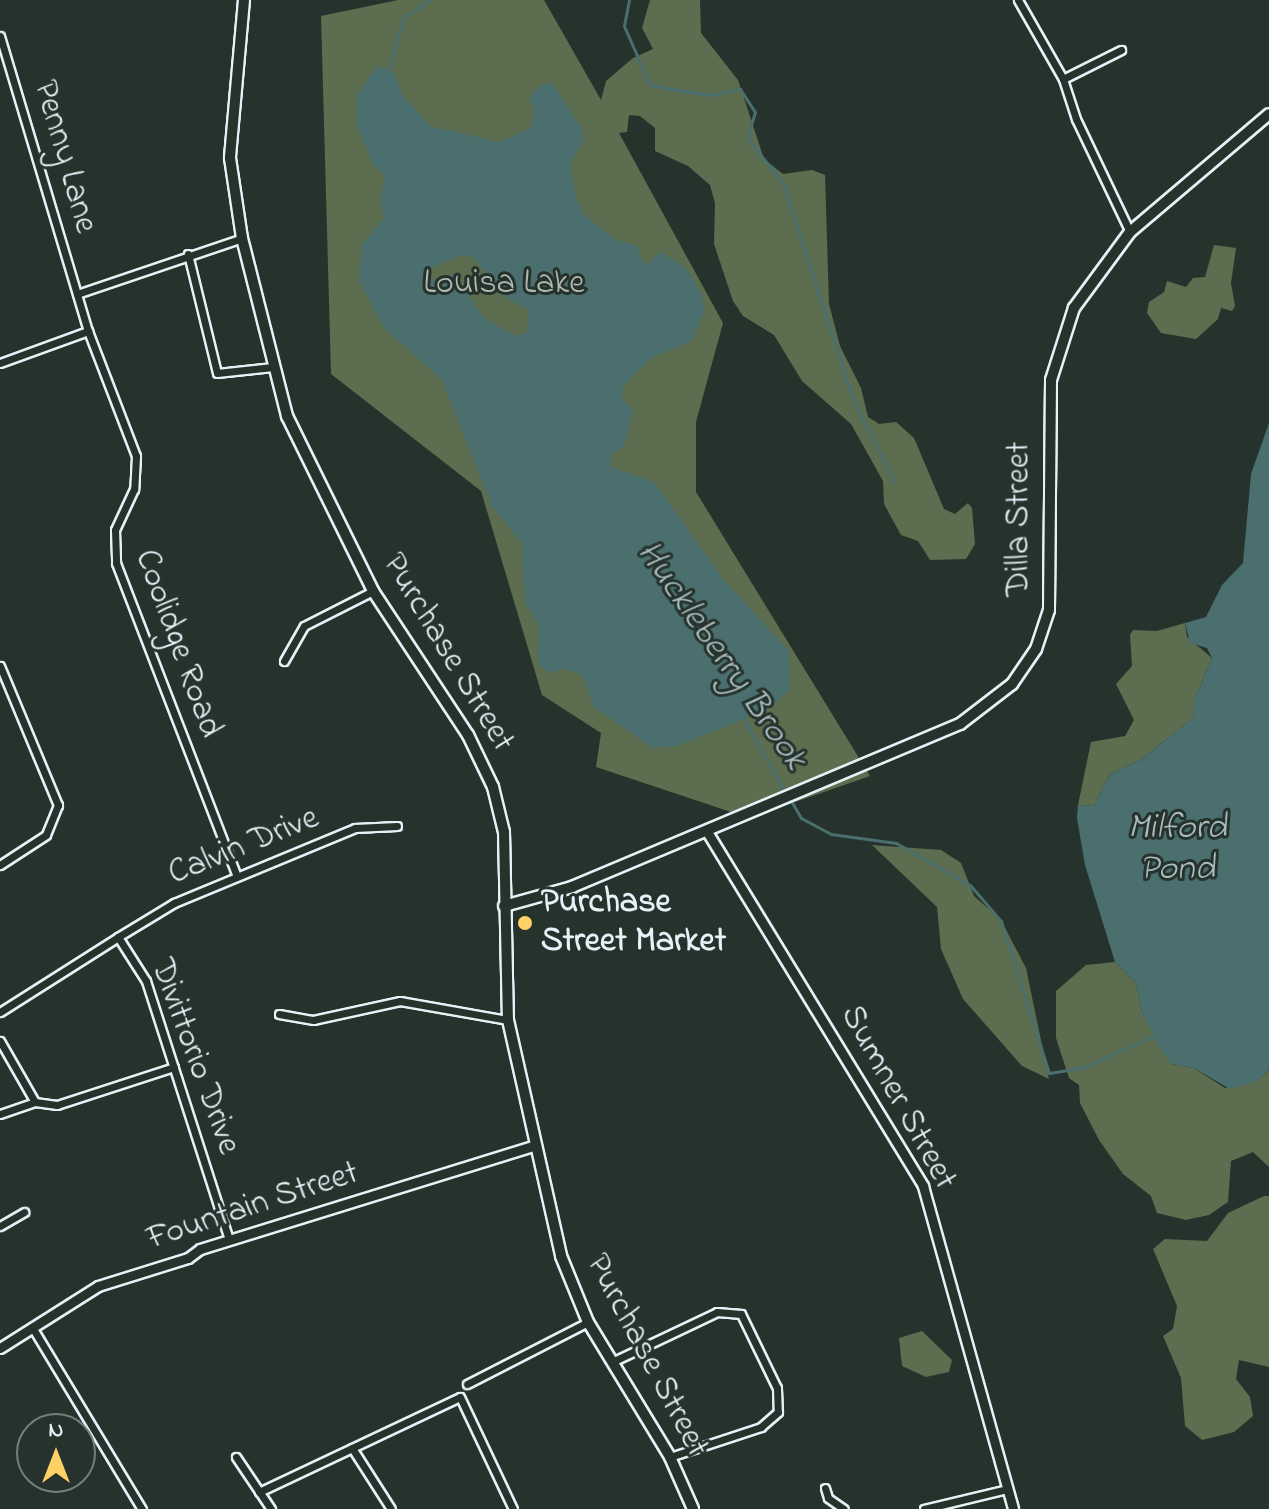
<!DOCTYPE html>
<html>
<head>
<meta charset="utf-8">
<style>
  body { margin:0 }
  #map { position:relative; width:1269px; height:1509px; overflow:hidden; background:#26332d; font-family:"Indie Flower",sans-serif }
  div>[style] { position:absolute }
  .green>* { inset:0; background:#5d6d4f }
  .water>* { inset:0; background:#4a6f6e }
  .stream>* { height:3px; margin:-1.5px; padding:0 1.5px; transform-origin:1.5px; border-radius:1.5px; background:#4a6f6e }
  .roads { filter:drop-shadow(2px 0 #e8f1f8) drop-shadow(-2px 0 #e8f1f8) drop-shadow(0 2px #e8f1f8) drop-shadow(0 -2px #e8f1f8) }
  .minor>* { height:7px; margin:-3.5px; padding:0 3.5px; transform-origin:3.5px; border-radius:3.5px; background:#26332d }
  .tertiary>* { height:9px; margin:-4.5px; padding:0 4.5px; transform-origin:4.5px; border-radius:4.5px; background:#26332d }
  .secondary>* { height:10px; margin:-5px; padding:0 5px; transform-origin:5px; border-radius:5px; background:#26332d }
  .dots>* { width:22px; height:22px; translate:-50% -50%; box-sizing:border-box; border:4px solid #26332d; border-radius:50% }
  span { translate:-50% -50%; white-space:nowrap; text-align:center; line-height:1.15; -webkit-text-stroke:6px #26332d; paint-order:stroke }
  .street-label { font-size:34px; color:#e8f1f8 }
  .park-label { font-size:34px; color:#b0bcb4 }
  .poi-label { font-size:34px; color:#e8f1f8; font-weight:700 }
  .left { translate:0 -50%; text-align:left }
  .water-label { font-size:36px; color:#a9bdc1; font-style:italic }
  .north { position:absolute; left:16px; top:1413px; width:80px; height:80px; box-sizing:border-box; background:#26332d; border:2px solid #747f7e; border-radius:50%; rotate:0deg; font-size:22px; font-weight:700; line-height:32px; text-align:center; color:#e8f1f8 }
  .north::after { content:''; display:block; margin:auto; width:28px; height:36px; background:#ffd166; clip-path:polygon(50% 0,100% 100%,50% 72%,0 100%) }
</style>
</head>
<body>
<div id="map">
  <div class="green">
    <div style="clip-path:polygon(398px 0,544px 0,601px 100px,606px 81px,633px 58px,653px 49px,642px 28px,650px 0,700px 0,701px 33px,738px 80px,764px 159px,783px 174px,812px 170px,825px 175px,829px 304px,840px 346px,861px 388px,868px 417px,879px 424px,896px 422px,914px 438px,944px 509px,955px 514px,968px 503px,972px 508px,975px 544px,966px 559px,930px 560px,918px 541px,901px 535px,884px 504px,883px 481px,851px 424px,802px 381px,774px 335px,743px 316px,733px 301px,714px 244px,715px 203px,710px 185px,688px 166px,655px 151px,655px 128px,640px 116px,629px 115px,627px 132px,619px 133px,723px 323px,696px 422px,696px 492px,870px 776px,749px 818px,596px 767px,601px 733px,542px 695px,481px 491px,331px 374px,321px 16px)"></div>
    <div style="clip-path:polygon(1214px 245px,1236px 248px,1231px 283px,1235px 306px,1232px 311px,1221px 308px,1218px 319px,1196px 339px,1161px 333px,1147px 313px,1149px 302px,1164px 292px,1167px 281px,1186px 287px,1193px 278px,1205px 277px)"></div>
    <div style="clip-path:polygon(1185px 623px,1187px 637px,1212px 658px,1196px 696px,1193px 718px,1142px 759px,1110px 774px,1094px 806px,1078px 805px,1091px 742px,1125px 736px,1134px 720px,1116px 684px,1132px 666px,1130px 635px,1133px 630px,1157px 631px)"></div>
    <div style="clip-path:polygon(872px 845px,941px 850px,961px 863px,974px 896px,1001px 920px,1026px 968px,1049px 1079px,1022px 1066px,963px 999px,941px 949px,937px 907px)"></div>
    <div style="clip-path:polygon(1115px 962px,1136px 983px,1142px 1012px,1171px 1064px,1194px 1068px,1225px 1088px,1263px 1076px,1269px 1069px,1269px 1167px,1253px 1152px,1231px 1161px,1228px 1202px,1209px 1215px,1186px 1220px,1157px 1213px,1151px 1196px,1123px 1174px,1099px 1140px,1080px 1103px,1079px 1085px,1069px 1078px,1056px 1038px,1056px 991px,1086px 965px)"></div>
    <div style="clip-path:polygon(1264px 1196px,1269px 1196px,1269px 1367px,1239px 1360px,1236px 1379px,1250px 1397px,1253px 1416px,1234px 1432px,1202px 1440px,1185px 1426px,1181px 1378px,1163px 1336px,1173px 1329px,1177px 1306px,1153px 1249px,1165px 1239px,1207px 1241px,1228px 1213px)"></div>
    <div style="clip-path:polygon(922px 1331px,952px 1360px,949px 1372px,926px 1377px,902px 1366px,899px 1338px)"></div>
  </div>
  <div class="water">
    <div style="clip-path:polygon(evenodd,377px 66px,394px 73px,403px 96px,430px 126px,499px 142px,531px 128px,535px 110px,529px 97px,541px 85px,552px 83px,581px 128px,584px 139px,570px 165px,577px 201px,585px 216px,614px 239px,637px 246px,645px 266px,661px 252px,688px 270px,702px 295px,704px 312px,691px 342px,652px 357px,623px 386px,622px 398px,633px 411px,624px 446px,611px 455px,611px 467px,654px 482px,723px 579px,789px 651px,789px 690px,768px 709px,677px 746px,653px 748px,594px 707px,582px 675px,565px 669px,548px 673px,539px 664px,538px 623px,525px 603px,522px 544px,492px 506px,442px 380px,384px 328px,359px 281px,362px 245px,384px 218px,380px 200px,385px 177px,373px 164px,357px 126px,357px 95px,377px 66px,462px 255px,474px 258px,502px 295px,528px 310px,527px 332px,516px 336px,484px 318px,454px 274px,422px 283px,424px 271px,462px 255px)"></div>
    <div style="clip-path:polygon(1269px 423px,1269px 1069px,1259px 1080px,1230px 1089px,1194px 1068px,1171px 1064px,1158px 1044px,1142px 1012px,1136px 983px,1115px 962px,1085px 865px,1077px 818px,1078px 805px,1094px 806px,1110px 774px,1142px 759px,1193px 718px,1194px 701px,1212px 658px,1207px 648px,1190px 643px,1185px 623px,1206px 617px,1222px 585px,1243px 563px,1251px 474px)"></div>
  </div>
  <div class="stream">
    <div style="left:629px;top:0;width:26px;rotate:101deg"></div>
    <div style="left:624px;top:26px;width:64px;rotate:66.2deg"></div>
    <div style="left:650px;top:85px;width:60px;rotate:9.6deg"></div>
    <div style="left:709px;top:95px;width:32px;rotate:-11deg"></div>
    <div style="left:740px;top:89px;width:27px;rotate:57deg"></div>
    <div style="left:755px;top:112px;width:27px;rotate:107deg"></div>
    <div style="left:747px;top:138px;width:58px;rotate:51.3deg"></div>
    <div style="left:783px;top:183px;width:228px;rotate:72.1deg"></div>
    <div style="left:853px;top:400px;width:92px;rotate:62.9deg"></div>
    <div style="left:388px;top:72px;width:57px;rotate:-73.8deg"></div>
    <div style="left:404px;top:17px;width:31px;rotate:-33deg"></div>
    <div style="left:742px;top:716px;width:89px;rotate:60.3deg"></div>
    <div style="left:790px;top:799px;width:22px;rotate:60deg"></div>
    <div style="left:801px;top:818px;width:34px;rotate:28deg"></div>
    <div style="left:831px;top:834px;width:66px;rotate:7.9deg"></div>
    <div style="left:896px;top:843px;width:85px;rotate:29.6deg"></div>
    <div style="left:970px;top:885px;width:48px;rotate:49.3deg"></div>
    <div style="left:1001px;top:921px;width:159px;rotate:72.5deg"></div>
    <div style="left:1049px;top:1073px;width:33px;rotate:-9deg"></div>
    <div style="left:1082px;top:1068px;width:80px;rotate:-24.3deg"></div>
  </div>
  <div class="roads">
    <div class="minor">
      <div style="left:1018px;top:0;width:91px;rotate:60.3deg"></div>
      <div style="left:1063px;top:79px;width:42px;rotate:72deg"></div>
      <div style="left:1076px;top:119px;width:125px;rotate:64.5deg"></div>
      <div style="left:0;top:36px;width:308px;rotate:73.4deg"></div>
      <div style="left:88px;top:331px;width:134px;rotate:69deg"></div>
      <div style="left:136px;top:456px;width:33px;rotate:93deg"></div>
      <div style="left:134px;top:489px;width:45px;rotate:114.9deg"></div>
      <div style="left:115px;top:530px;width:33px;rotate:88deg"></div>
      <div style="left:116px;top:563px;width:336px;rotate:68.9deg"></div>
      <div style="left:1063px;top:79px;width:65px;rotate:-26.6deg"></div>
      <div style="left:188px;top:254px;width:122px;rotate:76.3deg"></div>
      <div style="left:217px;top:373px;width:56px;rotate:-6.1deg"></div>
      <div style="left:77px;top:294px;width:174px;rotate:-18.7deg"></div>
      <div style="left:0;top:363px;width:94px;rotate:-20deg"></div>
      <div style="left:284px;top:661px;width:40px;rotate:-60.3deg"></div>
      <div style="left:304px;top:626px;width:77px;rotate:-26.9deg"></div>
      <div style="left:0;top:666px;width:151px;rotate:67.4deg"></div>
      <div style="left:58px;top:805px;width:32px;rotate:112deg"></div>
      <div style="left:46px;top:835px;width:55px;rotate:146.9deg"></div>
      <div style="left:118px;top:937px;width:66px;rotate:-31.3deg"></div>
      <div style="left:174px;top:903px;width:196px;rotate:-22.5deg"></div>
      <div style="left:355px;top:828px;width:42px;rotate:-2.7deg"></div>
      <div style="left:0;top:1012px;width:140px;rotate:-32.4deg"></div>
      <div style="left:118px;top:937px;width:52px;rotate:57.5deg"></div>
      <div style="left:146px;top:981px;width:272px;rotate:72.2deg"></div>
      <div style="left:279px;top:1014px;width:35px;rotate:10deg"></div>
      <div style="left:313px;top:1020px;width:89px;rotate:-12.3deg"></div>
      <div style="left:400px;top:1001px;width:110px;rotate:10deg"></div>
      <div style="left:0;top:1041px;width:70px;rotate:60.2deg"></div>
      <div style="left:0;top:1114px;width:37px;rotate:-19deg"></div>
      <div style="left:35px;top:1102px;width:22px;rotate:8deg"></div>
      <div style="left:57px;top:1105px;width:123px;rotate:-18deg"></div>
      <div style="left:0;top:1226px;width:28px;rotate:-30deg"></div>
      <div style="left:32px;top:1327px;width:213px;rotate:58.9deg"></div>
      <div style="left:614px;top:1361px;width:114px;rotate:-25.4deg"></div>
      <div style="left:717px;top:1312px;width:24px;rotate:5deg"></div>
      <div style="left:741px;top:1314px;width:82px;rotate:64.1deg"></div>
      <div style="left:777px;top:1388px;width:24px;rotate:88deg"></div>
      <div style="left:778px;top:1412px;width:23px;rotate:139deg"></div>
      <div style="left:761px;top:1427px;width:96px;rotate:161.8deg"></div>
      <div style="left:467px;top:1384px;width:136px;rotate:-27.1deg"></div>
      <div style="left:352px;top:1448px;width:72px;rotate:57.4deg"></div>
      <div style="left:236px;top:1457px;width:63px;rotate:56.1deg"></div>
      <div style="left:825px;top:1488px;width:10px;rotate:73deg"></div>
      <div style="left:828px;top:1498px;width:19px;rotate:35deg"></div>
      <div style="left:259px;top:1492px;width:222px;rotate:-25.3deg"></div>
      <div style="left:460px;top:1397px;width:124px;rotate:64.7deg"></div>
      <div style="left:924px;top:1509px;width:85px;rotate:-13.5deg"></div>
    </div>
    <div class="tertiary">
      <div style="left:706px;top:830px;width:417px;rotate:58.6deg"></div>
      <div style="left:923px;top:1186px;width:335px;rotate:74.4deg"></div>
      <div style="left:0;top:1348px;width:116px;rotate:-32.3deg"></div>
      <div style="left:98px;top:1286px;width:94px;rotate:-17.3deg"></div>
      <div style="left:188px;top:1258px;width:15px;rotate:-37deg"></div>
      <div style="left:200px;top:1249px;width:351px;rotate:-17.2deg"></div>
    </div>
    <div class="secondary">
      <div style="left:244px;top:0;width:159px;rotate:95.1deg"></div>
      <div style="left:230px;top:158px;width:81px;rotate:81.5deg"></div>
      <div style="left:242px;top:238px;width:184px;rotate:75.8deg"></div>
      <div style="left:287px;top:416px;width:195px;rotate:63.8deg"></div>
      <div style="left:373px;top:591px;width:173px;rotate:56.6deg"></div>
      <div style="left:468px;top:735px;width:58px;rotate:64.3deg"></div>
      <div style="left:493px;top:787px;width:46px;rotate:76.3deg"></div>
      <div style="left:504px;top:832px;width:188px;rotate:88.8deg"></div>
      <div style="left:508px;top:1020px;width:242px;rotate:77.3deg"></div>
      <div style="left:561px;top:1256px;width:71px;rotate:67.8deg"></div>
      <div style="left:588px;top:1322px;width:158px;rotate:58.7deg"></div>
      <div style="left:670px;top:1457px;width:57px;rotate:66.1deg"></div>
      <div style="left:504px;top:906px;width:71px;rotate:-15.6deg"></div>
      <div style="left:572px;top:887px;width:421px;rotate:-22.8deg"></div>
      <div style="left:960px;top:724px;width:66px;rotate:-37.6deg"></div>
      <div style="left:1012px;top:684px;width:42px;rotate:-55.6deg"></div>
      <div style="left:1036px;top:649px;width:41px;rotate:-71.6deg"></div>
      <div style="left:1049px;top:610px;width:230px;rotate:-89.5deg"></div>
      <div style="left:1051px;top:380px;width:76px;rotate:-72.3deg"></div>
      <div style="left:1074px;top:308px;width:94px;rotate:-53.6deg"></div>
      <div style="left:1130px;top:232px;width:182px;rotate:-40.3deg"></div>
    </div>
  </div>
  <div class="dots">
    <div style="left:525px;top:923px;background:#ffd166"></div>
  </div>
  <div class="street-label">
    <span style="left:64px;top:157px;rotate:74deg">Penny Lane</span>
    <span style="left:1020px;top:519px;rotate:-90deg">Dilla Street</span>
    <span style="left:177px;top:644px;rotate:70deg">Coolidge Road</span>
    <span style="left:447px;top:653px;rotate:59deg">Purchase Street</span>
    <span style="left:244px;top:847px;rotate:-22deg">Calvin Drive</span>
    <span style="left:194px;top:1057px;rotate:70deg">Divittorio Drive</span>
    <span style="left:897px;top:1098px;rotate:61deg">Sumner Street</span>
    <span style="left:253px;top:1207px;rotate:-18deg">Fountain Street</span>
    <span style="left:646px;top:1356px;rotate:62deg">Purchase Street</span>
  </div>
  <div class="park-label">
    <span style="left:504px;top:285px">Louisa Lake</span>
  </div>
  <div class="poi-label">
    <span class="left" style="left:541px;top:923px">Purchase<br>Street Market</span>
  </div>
  <div class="water-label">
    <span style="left:721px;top:656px;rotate:55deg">Huckleberry Brook</span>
    <span style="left:1177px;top:849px">Milford<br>Pond</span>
  </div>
  <div class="north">N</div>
</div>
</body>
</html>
